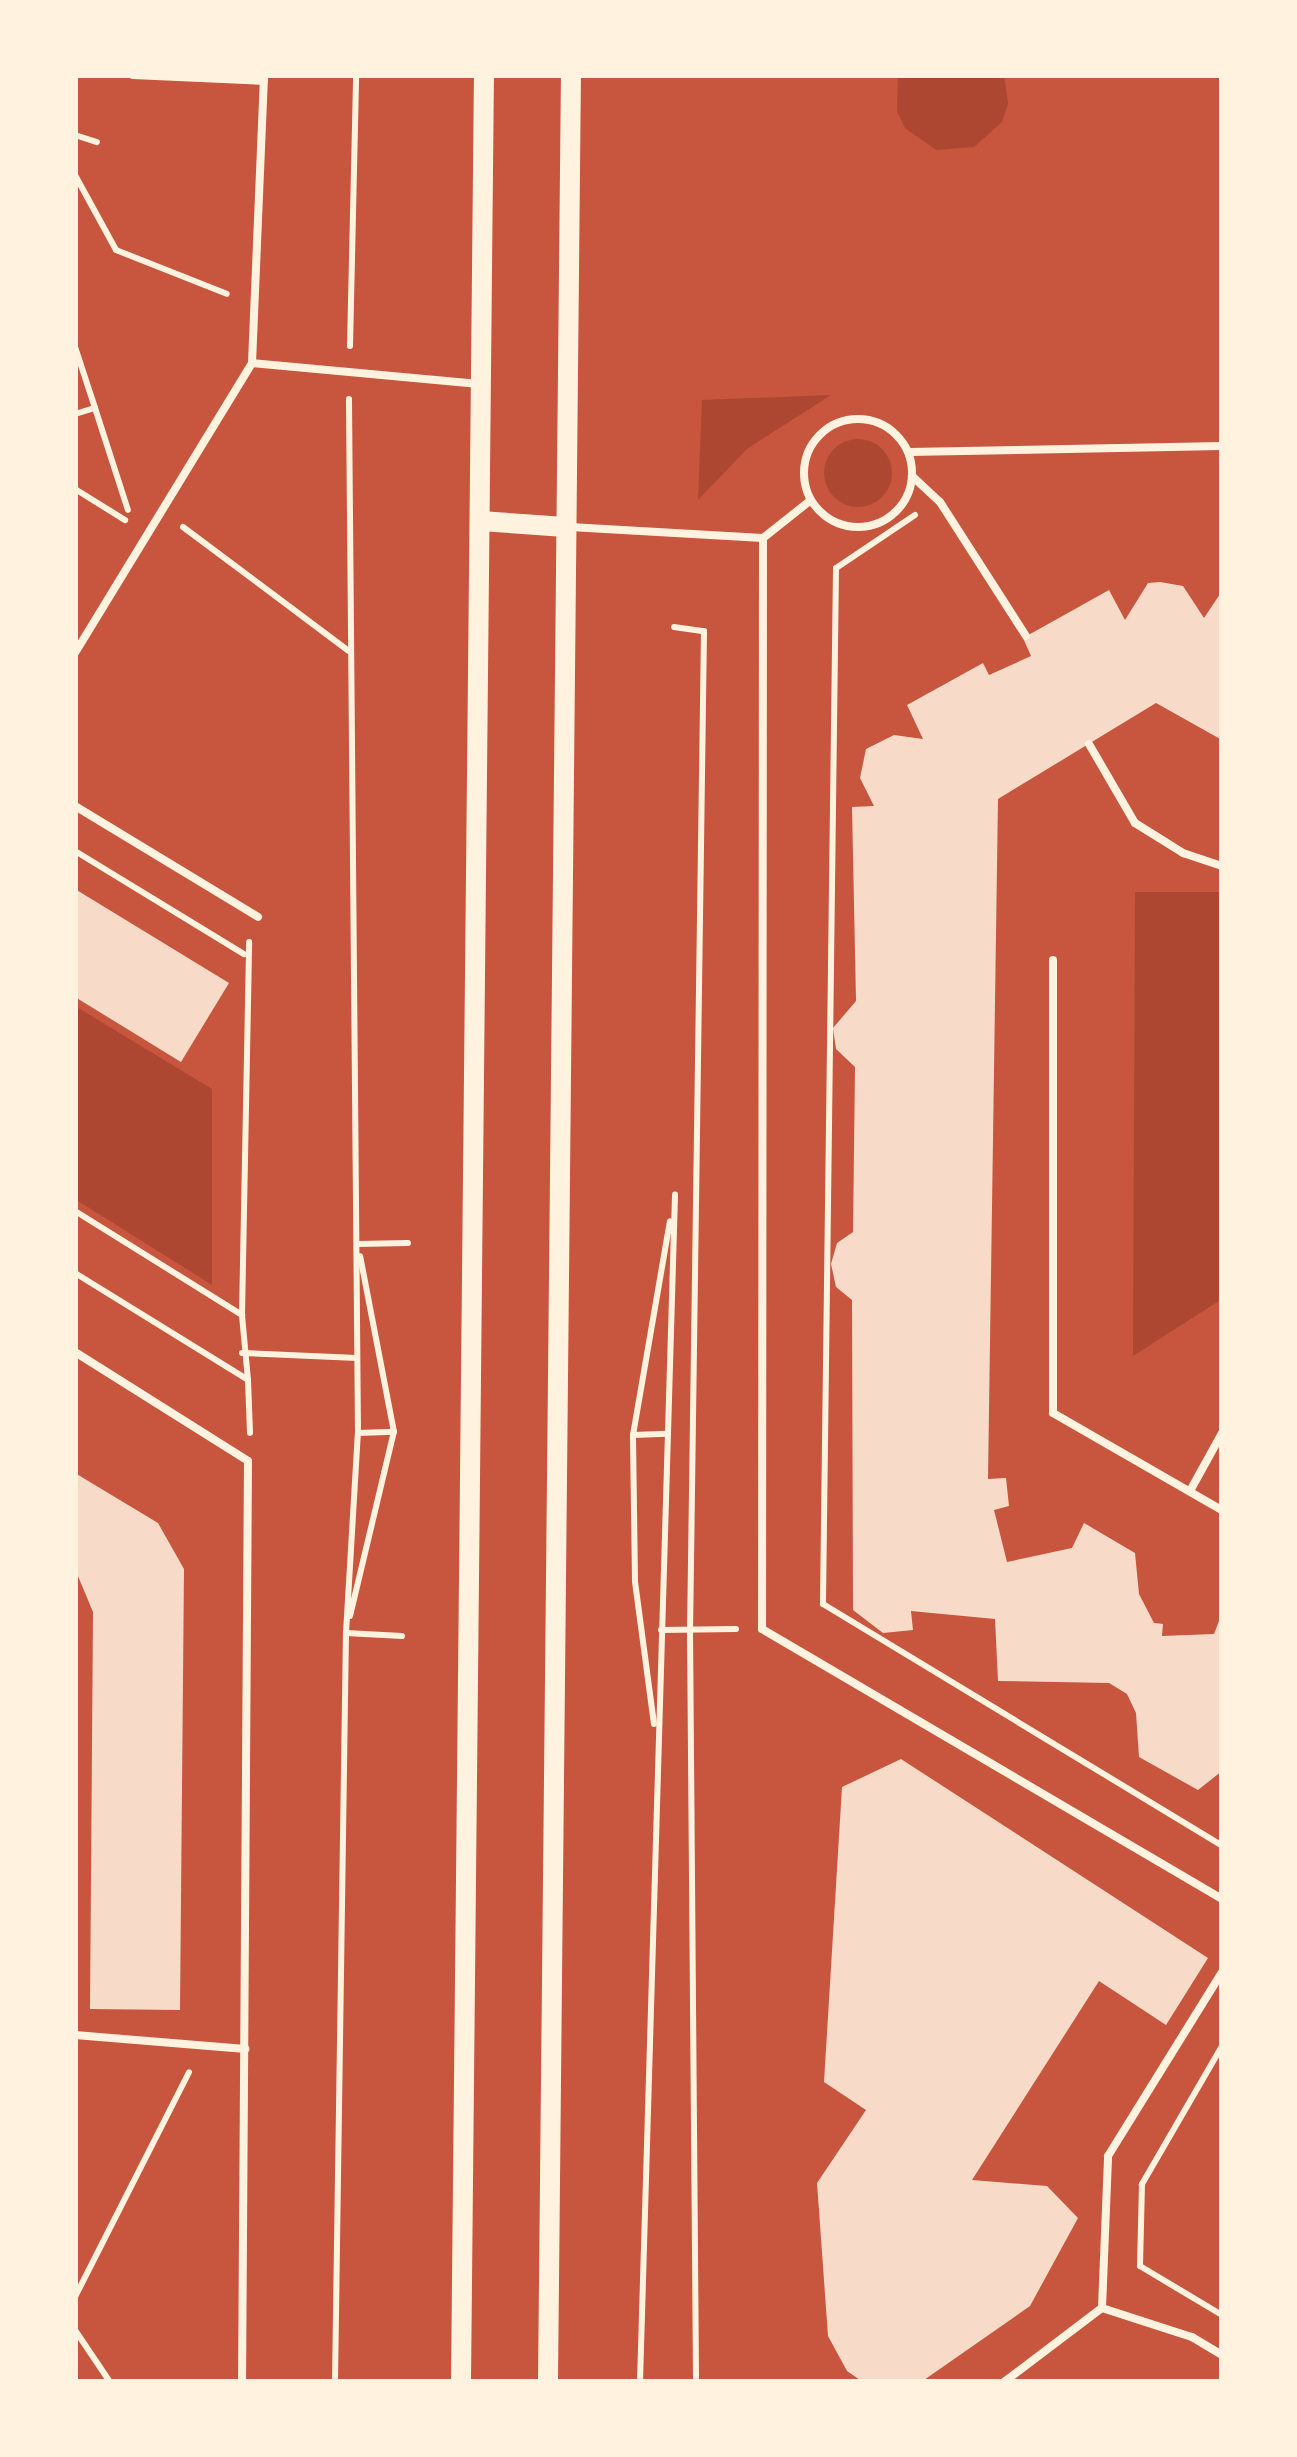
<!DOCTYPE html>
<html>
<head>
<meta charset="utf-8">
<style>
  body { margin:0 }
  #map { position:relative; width:1297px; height:2457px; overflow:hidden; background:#c8553d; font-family:"Source Sans 3",sans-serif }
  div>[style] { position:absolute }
  .green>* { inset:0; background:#ae4732 }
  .round { border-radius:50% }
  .building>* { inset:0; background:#f7dbc8 }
  .path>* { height:6px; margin:-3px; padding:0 3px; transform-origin:3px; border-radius:3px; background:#fff3e0 }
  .service>* { height:8px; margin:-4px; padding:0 4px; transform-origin:4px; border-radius:4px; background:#fff3e0 }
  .service>.ring { margin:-4px; padding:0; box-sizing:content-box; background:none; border:8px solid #fff3e0; border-radius:50% }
  .secondary>* { height:20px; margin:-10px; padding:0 10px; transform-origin:10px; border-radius:10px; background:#fff3e0 }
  span { translate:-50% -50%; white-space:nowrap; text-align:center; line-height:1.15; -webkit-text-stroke:10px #fff3e0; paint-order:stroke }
  .frame { position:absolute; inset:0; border:78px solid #fff3e0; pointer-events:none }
</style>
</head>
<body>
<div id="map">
  <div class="green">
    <div style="clip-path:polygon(898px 75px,1004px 75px,1008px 104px,1002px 122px,974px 147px,936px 150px,905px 128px,897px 111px)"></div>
    <div style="clip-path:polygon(831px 395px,747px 449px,698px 500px,702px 400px)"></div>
    <div class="round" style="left:824px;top:439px;width:68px;height:68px"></div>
    <div style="clip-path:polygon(1135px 892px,1222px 892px,1222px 1299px,1133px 1356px)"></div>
    <div style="clip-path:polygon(75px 1006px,212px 1089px,212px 1285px,75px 1199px)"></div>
  </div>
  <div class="building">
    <div style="clip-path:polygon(1160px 582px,1183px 586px,1204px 618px,1222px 591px,1222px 740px,1156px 703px,998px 799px,988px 1479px,1006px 1478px,1009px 1506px,994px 1510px,1007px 1562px,1072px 1548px,1084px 1523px,1135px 1553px,1139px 1594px,1154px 1623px,1163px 1624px,1162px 1636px,1214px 1634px,1222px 1613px,1222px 1771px,1198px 1790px,1139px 1757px,1136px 1713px,1127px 1694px,1109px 1683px,998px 1681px,995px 1619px,911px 1611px,913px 1630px,883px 1633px,853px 1610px,852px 1300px,836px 1287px,831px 1264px,837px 1243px,853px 1232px,855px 1067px,836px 1049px,833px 1028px,856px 1001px,852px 807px,874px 806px,860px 778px,866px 749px,894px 735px,923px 739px,907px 705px,983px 663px,989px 675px,1031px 656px,1023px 638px,1109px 590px,1125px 620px,1148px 583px)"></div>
    <div style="clip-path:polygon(75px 889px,229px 983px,181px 1062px,75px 997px)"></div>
    <div style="clip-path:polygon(75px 1473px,158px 1523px,184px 1569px,180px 2010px,90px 2009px,93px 1612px,75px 1569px)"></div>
    <div style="clip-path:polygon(901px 1759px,1208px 1958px,1166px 2025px,1099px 1981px,972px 2180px,1047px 2186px,1078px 2218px,1030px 2306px,924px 2380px,863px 2382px,847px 2371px,828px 2336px,817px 2183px,866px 2110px,824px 2082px,842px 1787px)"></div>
  </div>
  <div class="path">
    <div style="left:75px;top:135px;width:23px;rotate:18deg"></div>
    <div style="left:75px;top:175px;width:85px;rotate:61.3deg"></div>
    <div style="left:116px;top:250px;width:119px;rotate:21.6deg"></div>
    <div style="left:350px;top:346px;width:271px;rotate:-88.7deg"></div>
    <div style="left:75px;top:347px;width:64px;rotate:71.8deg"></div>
    <div style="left:75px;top:414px;width:21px;rotate:-17deg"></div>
    <div style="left:95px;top:408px;width:107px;rotate:72.1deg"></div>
    <div style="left:75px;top:489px;width:59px;rotate:31.8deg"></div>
    <div style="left:915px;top:515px;width:95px;rotate:146.1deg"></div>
    <div style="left:836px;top:568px;width:1036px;rotate:90.72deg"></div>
    <div style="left:823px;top:1604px;width:467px;rotate:31.2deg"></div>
    <div style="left:183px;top:527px;width:207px;rotate:36.8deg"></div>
    <div style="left:674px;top:627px;width:30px;rotate:8deg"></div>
    <div style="left:704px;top:631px;width:998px;rotate:90.8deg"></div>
    <div style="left:690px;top:1629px;width:753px;rotate:89.54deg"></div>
    <div style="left:75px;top:851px;width:198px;rotate:31.4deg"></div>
    <div style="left:75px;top:1211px;width:197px;rotate:31.9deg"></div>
    <div style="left:358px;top:1244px;width:50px;rotate:-1.1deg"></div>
    <div style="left:75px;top:1273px;width:203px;rotate:31.7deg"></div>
    <div style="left:248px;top:1380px;width:65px;rotate:-95.3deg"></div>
    <div style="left:242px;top:1315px;width:373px;rotate:-88.9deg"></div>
    <div style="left:242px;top:1353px;width:115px;rotate:2.5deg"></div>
    <div style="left:248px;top:1380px;width:53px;rotate:87.8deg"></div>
    <div style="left:358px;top:1433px;width:36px;rotate:-2deg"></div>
    <div style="left:633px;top:1435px;width:34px;rotate:-2deg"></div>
    <div style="left:350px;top:1616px;width:189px;rotate:-76.6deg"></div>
    <div style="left:394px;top:1432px;width:179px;rotate:-100.9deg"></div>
    <div style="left:661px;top:1630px;width:75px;rotate:-0.8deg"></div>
    <div style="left:346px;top:1633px;width:56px;rotate:3.1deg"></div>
    <div style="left:654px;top:1724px;width:144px;rotate:-97.6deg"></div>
    <div style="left:635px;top:1581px;width:146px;rotate:-90.8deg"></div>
    <div style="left:633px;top:1435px;width:217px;rotate:-80.2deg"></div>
    <div style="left:1222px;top:2046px;width:160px;rotate:120.1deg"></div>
    <div style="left:1142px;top:2184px;width:82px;rotate:91.4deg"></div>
    <div style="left:1140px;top:2266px;width:96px;rotate:30.9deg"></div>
    <div style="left:75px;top:2297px;width:252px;rotate:-63.1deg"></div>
    <div style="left:75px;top:2330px;width:63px;rotate:56.1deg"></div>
    <div style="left:335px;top:2382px;width:749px;rotate:-89.16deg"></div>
    <div style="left:346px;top:1633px;width:200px;rotate:-86.6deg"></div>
    <div style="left:358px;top:1433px;width:1034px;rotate:-90.5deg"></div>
    <div style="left:640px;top:2382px;width:1188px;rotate:-88.31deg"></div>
  </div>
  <div class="service">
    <div style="left:133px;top:75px;width:131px;rotate:2.6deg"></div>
    <div style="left:252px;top:363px;width:228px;rotate:5.3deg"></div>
    <div class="ring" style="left:804px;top:419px;width:100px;height:100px"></div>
    <div style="left:909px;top:452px;width:313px;rotate:-1.1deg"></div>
    <div style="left:912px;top:476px;width:38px;rotate:43deg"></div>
    <div style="left:940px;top:502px;width:159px;rotate:57.3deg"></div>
    <div style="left:570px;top:527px;width:193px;rotate:3.3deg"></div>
    <div style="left:763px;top:538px;width:61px;rotate:-38.4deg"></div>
    <div style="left:763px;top:538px;width:1091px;rotate:90.05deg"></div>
    <div style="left:762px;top:1629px;width:533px;rotate:30.41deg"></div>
    <div style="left:75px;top:653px;width:340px;rotate:-58.6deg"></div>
    <div style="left:252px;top:363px;width:288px;rotate:-87.6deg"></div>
    <div style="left:1089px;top:744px;width:91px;rotate:59.8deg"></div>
    <div style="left:1135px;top:823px;width:57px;rotate:32deg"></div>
    <div style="left:1183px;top:853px;width:41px;rotate:18.4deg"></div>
    <div style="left:75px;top:806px;width:214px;rotate:31.2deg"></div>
    <div style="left:1053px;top:960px;width:453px;rotate:90deg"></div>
    <div style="left:1053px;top:1413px;width:195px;rotate:29.9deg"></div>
    <div style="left:75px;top:1352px;width:204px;rotate:32.2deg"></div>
    <div style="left:248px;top:1461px;width:921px;rotate:90.37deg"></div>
    <div style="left:1190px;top:1491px;width:66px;rotate:-61.1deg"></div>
    <div style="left:75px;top:2035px;width:171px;rotate:4.7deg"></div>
    <div style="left:1102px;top:2308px;width:152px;rotate:-87.7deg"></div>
    <div style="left:1108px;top:2156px;width:216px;rotate:-58.2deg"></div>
    <div style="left:1004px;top:2382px;width:123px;rotate:-37.1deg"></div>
    <div style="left:1102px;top:2308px;width:95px;rotate:17.9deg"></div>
    <div style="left:1192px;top:2337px;width:35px;rotate:31deg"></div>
  </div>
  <div class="secondary">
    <div style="left:480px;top:521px;width:85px;rotate:4deg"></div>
    <div style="left:461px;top:2382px;width:2307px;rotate:-89.43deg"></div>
    <div style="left:548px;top:2382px;width:2307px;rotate:-89.43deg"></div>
  </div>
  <div class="frame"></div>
</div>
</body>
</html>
